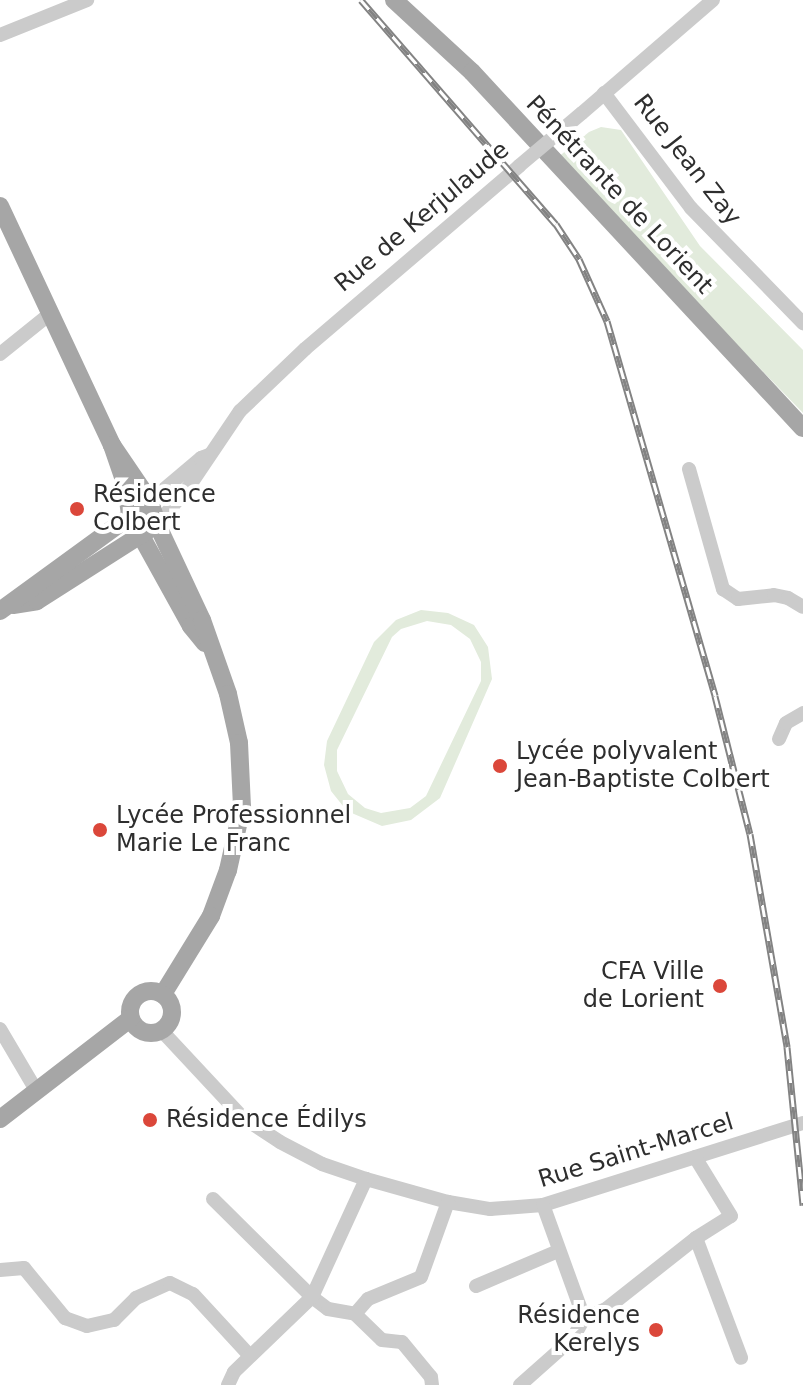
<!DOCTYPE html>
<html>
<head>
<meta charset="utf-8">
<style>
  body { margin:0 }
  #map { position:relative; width:803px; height:1385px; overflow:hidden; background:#fff; font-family:"DejaVu Sans",sans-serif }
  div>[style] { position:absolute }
  .green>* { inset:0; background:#e2ebdc }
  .minor>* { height:14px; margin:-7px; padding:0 7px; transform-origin:7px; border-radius:7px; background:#cbcbcb }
  .major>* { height:18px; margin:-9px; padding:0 9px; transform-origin:9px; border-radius:9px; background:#a6a6a6 }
  .major>.ring { margin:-9px; padding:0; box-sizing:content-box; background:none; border:18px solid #a6a6a6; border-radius:50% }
  .rail>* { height:7px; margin-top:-3.5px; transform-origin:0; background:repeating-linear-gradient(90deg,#fff 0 12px,#838383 0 24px); box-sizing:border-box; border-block:2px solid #838383 }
  .minor-bridge>* { height:14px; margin:-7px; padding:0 7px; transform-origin:7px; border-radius:7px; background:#cbcbcb }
  .dots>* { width:22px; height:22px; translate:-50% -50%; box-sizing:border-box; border:4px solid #fff; border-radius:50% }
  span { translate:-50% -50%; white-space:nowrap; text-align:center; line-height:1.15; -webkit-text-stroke:8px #fff; paint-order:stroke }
  .street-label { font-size:24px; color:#2e2e2e }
  .poi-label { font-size:24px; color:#2e2e2e }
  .left { translate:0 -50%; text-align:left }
  .right { translate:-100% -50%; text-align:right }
</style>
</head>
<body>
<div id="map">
  <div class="green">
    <div style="clip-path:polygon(601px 127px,621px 130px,700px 246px,803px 350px,803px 413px,557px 158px,589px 132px)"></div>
    <div style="clip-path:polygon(evenodd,421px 610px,448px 613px,474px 625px,488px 647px,492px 679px,440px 798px,411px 820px,382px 826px,347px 811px,331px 791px,324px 765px,327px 741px,374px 642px,396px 620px,421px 610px,427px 621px,451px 625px,470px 639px,481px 662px,481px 681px,426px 796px,410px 808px,381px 813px,365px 808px,348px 794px,337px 771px,337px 750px,392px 637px,401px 629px,427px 621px)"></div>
  </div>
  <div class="minor">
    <div style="left:0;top:35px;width:94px;rotate:-21.9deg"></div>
    <div style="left:604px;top:93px;width:144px;rotate:52.9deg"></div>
    <div style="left:691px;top:208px;width:161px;rotate:45.8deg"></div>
    <div style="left:582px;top:113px;width:173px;rotate:-40.8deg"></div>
    <div style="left:0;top:354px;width:65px;rotate:-38.8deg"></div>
    <div style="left:689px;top:469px;width:125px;rotate:74.2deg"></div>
    <div style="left:723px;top:589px;width:18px;rotate:34deg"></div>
    <div style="left:738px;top:599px;width:36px;rotate:-6deg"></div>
    <div style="left:774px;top:595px;width:14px;rotate:12deg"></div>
    <div style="left:788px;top:598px;width:17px;rotate:31deg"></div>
    <div style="left:150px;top:501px;width:67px;rotate:-40.1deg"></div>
    <div style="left:201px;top:458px;width:9px;rotate:-21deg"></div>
    <div style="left:157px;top:524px;width:48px;rotate:-49.3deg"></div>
    <div style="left:188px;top:488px;width:93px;rotate:-56deg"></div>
    <div style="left:240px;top:411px;width:90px;rotate:-43.6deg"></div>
    <div style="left:305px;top:349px;width:282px;rotate:-40.5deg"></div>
    <div style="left:779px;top:739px;width:17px;rotate:-66deg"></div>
    <div style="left:786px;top:723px;width:20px;rotate:-30deg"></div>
    <div style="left:0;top:1029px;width:71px;rotate:59.5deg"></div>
    <div style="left:161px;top:1030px;width:119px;rotate:47deg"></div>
    <div style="left:242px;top:1117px;width:45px;rotate:33.3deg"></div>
    <div style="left:280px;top:1142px;width:47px;rotate:27.6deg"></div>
    <div style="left:322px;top:1164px;width:46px;rotate:18.8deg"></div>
    <div style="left:366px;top:1179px;width:85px;rotate:15.7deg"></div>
    <div style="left:448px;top:1202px;width:43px;rotate:9.5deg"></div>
    <div style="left:490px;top:1209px;width:53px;rotate:-4.3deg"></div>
    <div style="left:543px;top:1205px;width:273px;rotate:-17.5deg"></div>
    <div style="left:213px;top:1199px;width:139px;rotate:44.7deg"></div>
    <div style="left:312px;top:1297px;width:20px;rotate:37deg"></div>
    <div style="left:328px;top:1309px;width:27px;rotate:10deg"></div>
    <div style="left:355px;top:1314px;width:37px;rotate:44deg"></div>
    <div style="left:382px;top:1340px;width:20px;rotate:6deg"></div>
    <div style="left:402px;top:1342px;width:45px;rotate:50.4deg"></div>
    <div style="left:431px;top:1377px;width:8px;rotate:83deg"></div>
    <div style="left:696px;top:1238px;width:128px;rotate:69.4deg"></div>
    <div style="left:0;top:1270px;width:24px;rotate:-5deg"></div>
    <div style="left:24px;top:1268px;width:65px;rotate:50.6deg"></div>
    <div style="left:65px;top:1318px;width:23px;rotate:20deg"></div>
    <div style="left:87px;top:1326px;width:28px;rotate:-13deg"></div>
    <div style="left:114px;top:1320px;width:31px;rotate:-45deg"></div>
    <div style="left:136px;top:1298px;width:37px;rotate:-24deg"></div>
    <div style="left:170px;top:1283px;width:25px;rotate:26deg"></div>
    <div style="left:193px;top:1294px;width:84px;rotate:47.4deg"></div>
    <div style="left:476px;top:1286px;width:89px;rotate:-23.1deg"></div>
    <div style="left:355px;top:1314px;width:20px;rotate:-49deg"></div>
    <div style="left:368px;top:1299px;width:57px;rotate:-22.5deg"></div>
    <div style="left:421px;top:1277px;width:80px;rotate:-70.2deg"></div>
    <div style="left:584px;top:1318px;width:24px;rotate:-22deg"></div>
    <div style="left:606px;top:1309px;width:115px;rotate:-38.3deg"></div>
    <div style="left:696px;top:1238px;width:41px;rotate:-32.2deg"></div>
    <div style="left:731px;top:1216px;width:69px;rotate:-121.4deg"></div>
    <div style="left:228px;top:1385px;width:14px;rotate:-65deg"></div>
    <div style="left:234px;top:1372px;width:108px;rotate:-43.9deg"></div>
    <div style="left:312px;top:1297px;width:130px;rotate:-65.4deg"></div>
    <div style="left:520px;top:1385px;width:71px;rotate:-41.6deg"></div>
    <div style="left:573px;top:1338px;width:23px;rotate:-61deg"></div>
    <div style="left:584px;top:1318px;width:120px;rotate:-109.9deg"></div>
  </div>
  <div class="major">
    <div style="left:394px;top:0;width:106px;rotate:42.7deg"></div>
    <div style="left:472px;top:72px;width:486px;rotate:47.1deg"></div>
    <div style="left:0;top:206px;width:264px;rotate:64.9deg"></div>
    <div style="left:112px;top:445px;width:43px;rotate:71.1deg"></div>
    <div style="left:126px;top:486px;width:30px;rotate:82deg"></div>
    <div style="left:130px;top:516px;width:126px;rotate:61deg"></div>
    <div style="left:191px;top:626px;width:22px;rotate:51deg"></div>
    <div style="left:112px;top:445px;width:68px;rotate:55.8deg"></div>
    <div style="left:150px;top:501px;width:24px;rotate:73deg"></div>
    <div style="left:157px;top:524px;width:106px;rotate:64.9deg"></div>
    <div style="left:202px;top:620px;width:78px;rotate:70.6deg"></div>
    <div style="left:228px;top:694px;width:50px;rotate:77.3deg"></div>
    <div style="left:239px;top:743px;width:64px;rotate:87.3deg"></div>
    <div style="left:242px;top:807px;width:65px;rotate:102.5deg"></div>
    <div style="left:228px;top:870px;width:49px;rotate:110.3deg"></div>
    <div style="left:211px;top:916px;width:92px;rotate:121.6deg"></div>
    <div style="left:13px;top:605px;width:24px;rotate:-9deg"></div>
    <div style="left:37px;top:601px;width:134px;rotate:-32.5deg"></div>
    <div style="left:0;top:611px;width:173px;rotate:-36.1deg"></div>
    <div class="ring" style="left:130px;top:991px;width:24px;height:24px"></div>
    <div style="left:0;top:1119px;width:165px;rotate:-37.6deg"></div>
  </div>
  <div class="rail">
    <div style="left:361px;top:0;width:297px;rotate:49deg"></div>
    <div style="left:556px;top:224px;width:42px;rotate:56.7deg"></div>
    <div style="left:579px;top:259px;width:68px;rotate:65.7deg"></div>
    <div style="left:607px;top:321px;width:390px;rotate:73.9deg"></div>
    <div style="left:715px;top:696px;width:142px;rotate:75.8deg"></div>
    <div style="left:750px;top:834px;width:216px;rotate:80.1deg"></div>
    <div style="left:787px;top:1047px;width:159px;rotate:84.2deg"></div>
  </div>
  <div class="minor-bridge">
    <div style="left:519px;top:166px;width:82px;rotate:-40.1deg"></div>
  </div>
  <div class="dots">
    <div style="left:77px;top:509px;background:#db473a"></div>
    <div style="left:500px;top:766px;background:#db473a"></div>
    <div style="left:100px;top:830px;background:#db473a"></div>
    <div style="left:720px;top:986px;background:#db473a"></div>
    <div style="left:150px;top:1120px;background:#db473a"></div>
    <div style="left:656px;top:1330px;background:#db473a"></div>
  </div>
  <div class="street-label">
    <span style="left:687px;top:160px;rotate:52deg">Rue Jean Zay</span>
    <span style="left:619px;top:195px;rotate:47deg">Pénétrante de Lorient</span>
    <span style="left:422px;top:217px;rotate:-40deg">Rue de Kerjulaude</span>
    <span style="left:636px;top:1151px;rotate:-17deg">Rue Saint-Marcel</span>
  </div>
  <div class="poi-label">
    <span class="left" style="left:93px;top:509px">Résidence<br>Colbert</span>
    <span class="left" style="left:516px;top:766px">Lycée polyvalent<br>Jean-Baptiste Colbert</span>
    <span class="left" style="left:116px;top:830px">Lycée Professionnel<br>Marie Le Franc</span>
    <span class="right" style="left:704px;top:986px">CFA Ville<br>de Lorient</span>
    <span class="left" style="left:166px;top:1120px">Résidence Édilys</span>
    <span class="right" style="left:640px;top:1330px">Résidence<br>Kerelys</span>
  </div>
</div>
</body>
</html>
